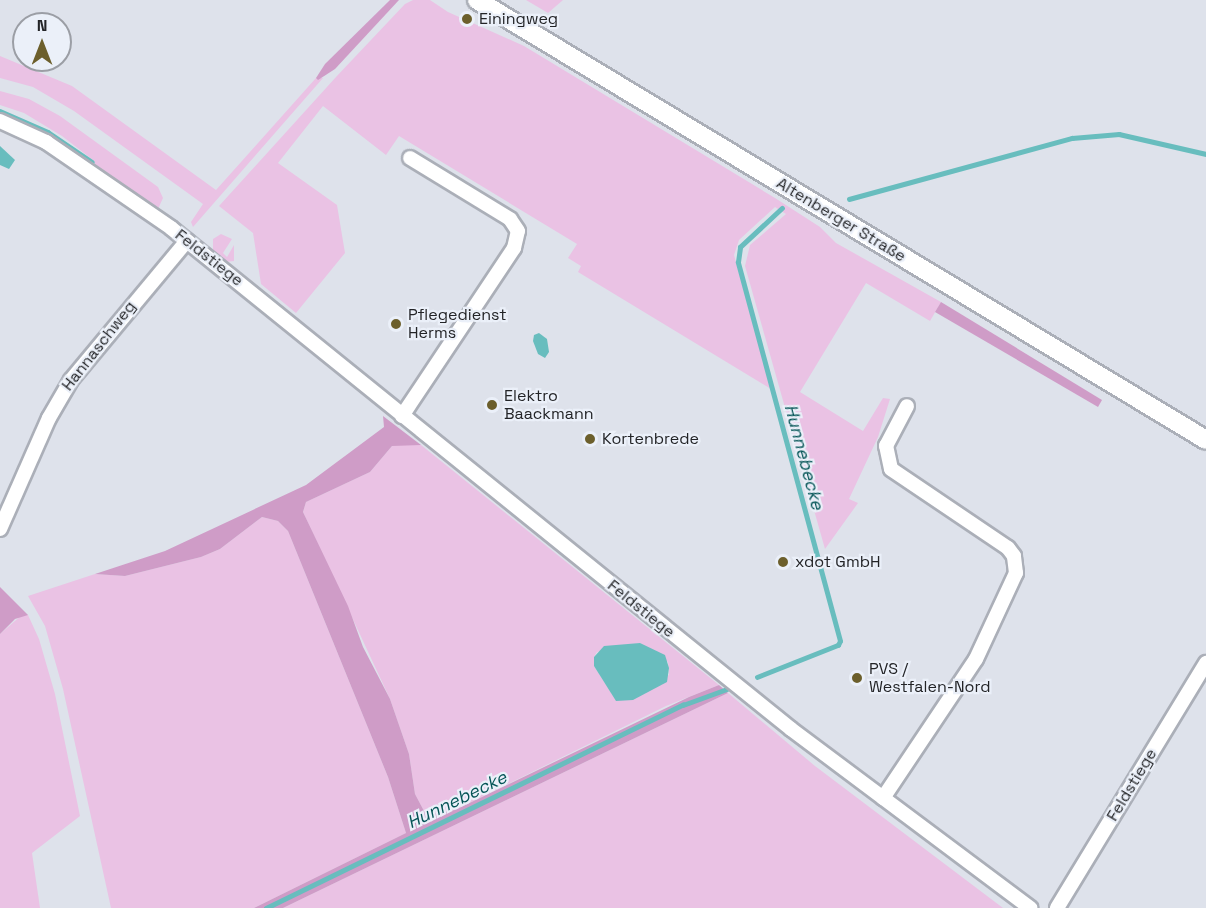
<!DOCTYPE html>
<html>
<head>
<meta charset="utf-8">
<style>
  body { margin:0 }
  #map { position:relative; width:1206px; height:908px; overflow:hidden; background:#dee2eb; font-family:"Space Grotesk",sans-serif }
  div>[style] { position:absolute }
  .green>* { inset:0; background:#eac2e4 }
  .forest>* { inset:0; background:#cf9cc7 }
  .water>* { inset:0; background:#68bdbe }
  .stream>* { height:4.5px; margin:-2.25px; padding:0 2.25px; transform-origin:2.25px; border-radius:2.25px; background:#68bdbe }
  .roads { filter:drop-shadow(2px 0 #abafb8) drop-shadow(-2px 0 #abafb8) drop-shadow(0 2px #abafb8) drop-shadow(0 -2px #abafb8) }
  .street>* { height:14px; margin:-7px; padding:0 7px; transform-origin:7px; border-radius:7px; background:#fff }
  .secondary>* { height:18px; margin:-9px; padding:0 9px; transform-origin:9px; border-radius:9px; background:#fff }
  .dots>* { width:16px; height:16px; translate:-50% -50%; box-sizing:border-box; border:3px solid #ebf0f9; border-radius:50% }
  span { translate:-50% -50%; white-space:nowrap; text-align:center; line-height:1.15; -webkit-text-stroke:4.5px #ebf0f9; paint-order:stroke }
  .poi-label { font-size:16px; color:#232427 }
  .left { translate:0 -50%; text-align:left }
  .street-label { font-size:16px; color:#232427 }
  .water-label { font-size:18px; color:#045456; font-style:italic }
  .north { position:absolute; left:12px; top:12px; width:60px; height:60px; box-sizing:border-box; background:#ebf0f9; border:2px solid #9b9ea5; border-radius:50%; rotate:0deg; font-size:16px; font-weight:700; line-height:24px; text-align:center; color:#232427 }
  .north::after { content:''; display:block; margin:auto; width:21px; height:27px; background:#6c5f2c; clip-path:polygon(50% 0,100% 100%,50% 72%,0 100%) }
</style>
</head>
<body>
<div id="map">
  <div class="green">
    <div style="clip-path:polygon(413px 0,430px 0,448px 12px,524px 46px,775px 198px,820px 227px,836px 243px,941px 302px,930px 321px,866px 283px,800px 392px,863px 431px,883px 398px,890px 399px,878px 437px,849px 499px,858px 503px,825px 549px,745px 266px,750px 245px,786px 214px,775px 207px,739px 240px,734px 255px,771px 389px,578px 272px,581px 266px,568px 258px,577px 244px,399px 136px,386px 155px,323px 106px,278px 163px,337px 205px,345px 253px,296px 313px,261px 284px,253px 233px,219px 206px,336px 77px,405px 4px)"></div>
    <div style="clip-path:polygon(526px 0,563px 0,548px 13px)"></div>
    <div style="clip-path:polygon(0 56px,72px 86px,216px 190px,316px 78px,323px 78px,193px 227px,191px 222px,203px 204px,74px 111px,33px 87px,0 78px)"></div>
    <div style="clip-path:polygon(0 91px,29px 99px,60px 116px,158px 187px,163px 198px,158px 209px,98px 170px,93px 160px,62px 136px,24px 113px,0 105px)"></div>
    <div style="clip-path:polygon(221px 234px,232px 239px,223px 253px,227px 257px,234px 245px,234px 261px,225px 262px,213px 252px,213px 239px)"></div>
    <div style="clip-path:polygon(evenodd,401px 444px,421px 445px,719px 685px,666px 706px,455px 810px,431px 814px,424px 811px,415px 794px,409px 754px,390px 699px,303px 512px,306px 502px,370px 472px,392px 446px,401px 444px,640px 643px,668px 662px,669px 675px,614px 697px,594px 666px,594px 657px,597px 652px,640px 643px)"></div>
    <div style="clip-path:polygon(262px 517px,278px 521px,288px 531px,388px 777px,406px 833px,254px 908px,111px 908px,63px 689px,45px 626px,28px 596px,95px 574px,125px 576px,201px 557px,220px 549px)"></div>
    <div style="clip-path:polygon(23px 614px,28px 615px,39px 639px,55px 694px,80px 816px,32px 853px,40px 908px,0 908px,0 634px)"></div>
    <div style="clip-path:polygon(728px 693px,815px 766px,1003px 908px,283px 908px)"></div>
  </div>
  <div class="forest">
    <div style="clip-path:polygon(390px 0,399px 0,335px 69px,318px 80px,316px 78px,325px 64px)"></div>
    <div style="clip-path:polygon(941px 302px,1102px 400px,1098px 407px,935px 312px)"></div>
    <div style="clip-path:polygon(383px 416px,421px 445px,392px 446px,370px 472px,306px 502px,303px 512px,348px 606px,363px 647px,390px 699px,409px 754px,415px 794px,424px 811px,431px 814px,455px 810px,689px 697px,719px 685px,728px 693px,283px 908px,254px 908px,406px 833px,388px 777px,288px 531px,278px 521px,262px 517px,220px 549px,201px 557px,125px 576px,95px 574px,165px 551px,306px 485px,384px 427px)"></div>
    <div style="clip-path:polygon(0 587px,28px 615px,15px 619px,0 634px)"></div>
  </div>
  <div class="water">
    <div style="clip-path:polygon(0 146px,15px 160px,9px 169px,0 165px)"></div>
    <div style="clip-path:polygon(539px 333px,547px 339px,549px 352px,545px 358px,538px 354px,533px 341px,534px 335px)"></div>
    <div style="clip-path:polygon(640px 643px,665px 655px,669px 668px,667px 682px,633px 700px,616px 701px,594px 666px,594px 657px,604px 646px)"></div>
  </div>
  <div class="stream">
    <div style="left:0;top:111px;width:52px;rotate:23.6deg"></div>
    <div style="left:48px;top:132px;width:53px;rotate:34.3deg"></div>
    <div style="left:849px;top:199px;width:231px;rotate:-15.3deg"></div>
    <div style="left:1072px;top:138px;width:47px;rotate:-4.9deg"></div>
    <div style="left:1119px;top:134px;width:89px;rotate:12.9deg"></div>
    <div style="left:757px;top:677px;width:87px;rotate:-21.6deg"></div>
    <div style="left:838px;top:645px;width:4px;rotate:-63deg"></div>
    <div style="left:840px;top:641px;width:392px;rotate:-105.1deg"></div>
    <div style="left:738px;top:262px;width:15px;rotate:-82deg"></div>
    <div style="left:740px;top:247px;width:57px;rotate:-42.9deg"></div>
    <div style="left:266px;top:908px;width:464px;rotate:-26deg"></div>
    <div style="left:683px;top:705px;width:47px;rotate:-20deg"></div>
  </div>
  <div class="roads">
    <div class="street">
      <div style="left:0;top:121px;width:51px;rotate:24.5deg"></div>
      <div style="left:46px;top:142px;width:152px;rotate:34.5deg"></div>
      <div style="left:171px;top:228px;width:797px;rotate:38.94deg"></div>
      <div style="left:791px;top:729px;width:299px;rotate:36.8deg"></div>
      <div style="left:402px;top:416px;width:202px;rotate:-56.3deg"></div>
      <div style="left:514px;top:248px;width:17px;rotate:-77deg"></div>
      <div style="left:518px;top:231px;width:14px;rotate:-124deg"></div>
      <div style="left:510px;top:219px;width:117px;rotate:-148.6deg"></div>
      <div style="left:0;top:529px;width:121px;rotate:-66.2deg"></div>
      <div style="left:49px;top:418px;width:44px;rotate:-59.9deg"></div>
      <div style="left:71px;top:380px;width:181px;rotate:-50.2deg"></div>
      <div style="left:883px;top:798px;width:167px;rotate:-56.2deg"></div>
      <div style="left:976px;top:659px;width:95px;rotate:-65.1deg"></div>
      <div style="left:1016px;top:573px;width:17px;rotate:-97deg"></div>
      <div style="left:1014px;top:556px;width:10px;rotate:-127deg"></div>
      <div style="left:1008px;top:548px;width:141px;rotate:-146deg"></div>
      <div style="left:891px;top:469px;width:24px;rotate:-102deg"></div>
      <div style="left:886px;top:446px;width:45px;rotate:-62.3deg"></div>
      <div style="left:1057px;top:908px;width:287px;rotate:-58.7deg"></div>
    </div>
    <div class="secondary">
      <div style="left:477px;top:0;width:851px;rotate:31.11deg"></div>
    </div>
  </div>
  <div class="dots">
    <div style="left:467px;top:19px;background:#6c5f2c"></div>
    <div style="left:396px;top:324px;background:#6c5f2c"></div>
    <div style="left:492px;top:405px;background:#6c5f2c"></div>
    <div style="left:590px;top:439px;background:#6c5f2c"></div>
    <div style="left:783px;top:562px;background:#6c5f2c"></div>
    <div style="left:857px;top:678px;background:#6c5f2c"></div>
  </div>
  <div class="poi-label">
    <span class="left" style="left:479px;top:19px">Einingweg</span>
    <span class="left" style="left:408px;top:324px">Pflegedienst<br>Herms</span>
    <span class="left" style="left:504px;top:405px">Elektro<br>Baackmann</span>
    <span class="left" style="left:602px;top:439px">Kortenbrede</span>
    <span class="left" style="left:795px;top:562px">xdot GmbH</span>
    <span class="left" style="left:869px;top:678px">PVS /<br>Westfalen-Nord</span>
  </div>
  <div class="street-label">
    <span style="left:841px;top:220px;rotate:31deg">Altenberger Straße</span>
    <span style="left:209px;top:258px;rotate:38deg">Feldstiege</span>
    <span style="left:99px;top:346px;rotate:-52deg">Hannaschweg</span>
    <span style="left:641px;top:609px;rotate:39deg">Feldstiege</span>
    <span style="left:1132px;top:785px;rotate:-59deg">Feldstiege</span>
  </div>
  <div class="water-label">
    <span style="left:804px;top:457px;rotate:75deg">Hunnebecke</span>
    <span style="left:457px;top:800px;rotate:-26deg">Hunnebecke</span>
  </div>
  <div class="north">N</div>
</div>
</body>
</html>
